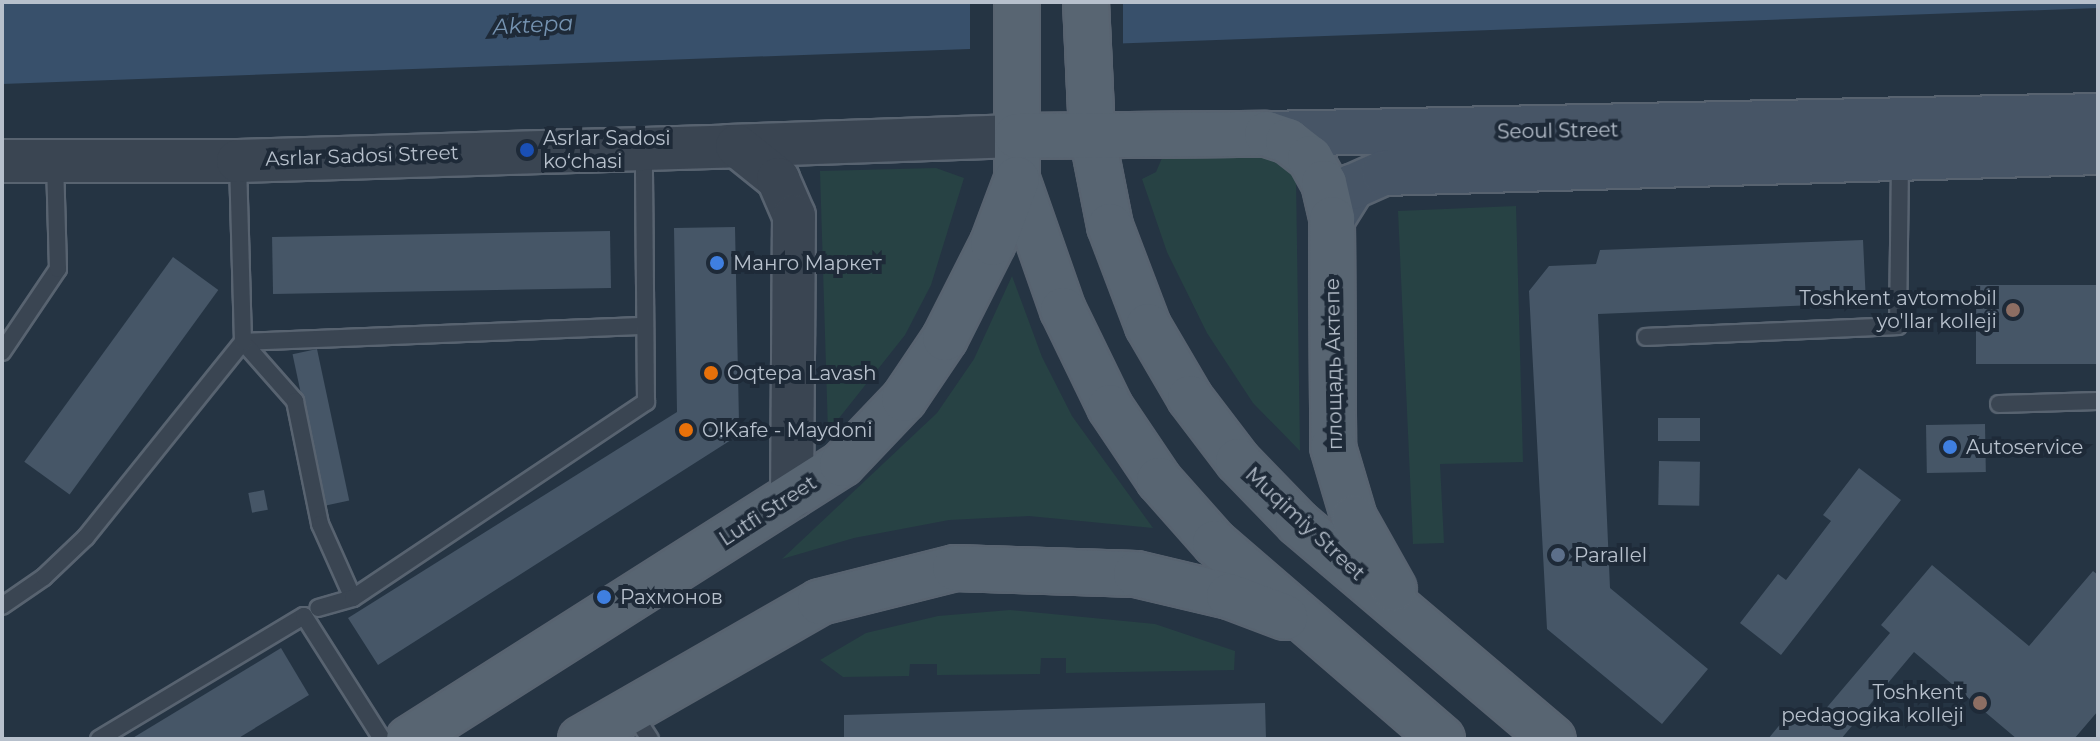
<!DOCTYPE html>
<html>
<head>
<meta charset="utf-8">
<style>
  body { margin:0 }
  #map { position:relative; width:2100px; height:741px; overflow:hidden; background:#253443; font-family:Montserrat,sans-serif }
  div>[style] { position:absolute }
  .green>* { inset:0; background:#274244 }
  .water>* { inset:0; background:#38506b }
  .pier>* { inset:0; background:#253443; transform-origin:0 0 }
  .building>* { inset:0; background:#465667; transform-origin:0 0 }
  .roads { filter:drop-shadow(2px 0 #586370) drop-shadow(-2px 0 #586370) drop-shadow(0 2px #586370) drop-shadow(0 -2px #586370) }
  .service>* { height:16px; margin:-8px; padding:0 8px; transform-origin:8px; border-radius:8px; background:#3a4552 }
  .tertiary>* { height:42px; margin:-21px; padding:0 21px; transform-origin:21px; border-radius:21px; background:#3a4552 }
  .secondary>* { height:44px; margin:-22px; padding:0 22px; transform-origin:22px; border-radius:22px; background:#475566 }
  .primary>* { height:44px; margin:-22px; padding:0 22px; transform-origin:22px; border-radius:22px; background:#586572 }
  .dots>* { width:22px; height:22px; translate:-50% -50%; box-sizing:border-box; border:4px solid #1e2a38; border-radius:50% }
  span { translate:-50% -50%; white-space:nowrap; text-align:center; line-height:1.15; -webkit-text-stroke:8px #1e2a38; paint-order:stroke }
  .street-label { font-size:20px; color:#b7c0cc }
  .poi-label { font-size:20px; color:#b7c0cc }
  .left { translate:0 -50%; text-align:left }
  .right { translate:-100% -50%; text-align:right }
  .water-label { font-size:22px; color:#7593b1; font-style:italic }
  .frame { position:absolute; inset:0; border:4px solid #b7c0cc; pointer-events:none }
</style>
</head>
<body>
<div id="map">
  <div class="green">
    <div style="clip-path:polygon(1270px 155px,1287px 162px,1296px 178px,1300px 451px,1253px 403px,1207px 333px,1167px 252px,1142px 179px,1156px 172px,1162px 158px)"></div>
    <div style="clip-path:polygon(936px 168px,964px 178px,931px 285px,905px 335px,828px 432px,820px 171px)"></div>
    <div style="clip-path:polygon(1516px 206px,1523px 462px,1440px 464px,1444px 543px,1413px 544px,1398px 211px)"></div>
    <div style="clip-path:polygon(1012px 276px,1042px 357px,1072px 416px,1153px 528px,1029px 516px,949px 520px,854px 538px,782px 559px,937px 413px,974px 359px)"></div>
    <div style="clip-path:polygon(1010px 610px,1155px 624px,1235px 651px,1234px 670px,1066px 673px,1066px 658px,1041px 658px,1040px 674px,937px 675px,937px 664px,910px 664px,909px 676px,843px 677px,820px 660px,866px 633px,938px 616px)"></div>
  </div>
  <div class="water">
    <div style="clip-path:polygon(2px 2px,2098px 2px,2098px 8px,2px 84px)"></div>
  </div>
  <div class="pier">
    <div style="left:970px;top:2px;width:153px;height:48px"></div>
  </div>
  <div class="building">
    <div style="clip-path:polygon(735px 227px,739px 422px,731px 440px,378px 665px,348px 618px,677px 412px,674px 228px)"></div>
    <div style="left:610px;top:231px;width:57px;height:338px;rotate:89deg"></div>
    <div style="clip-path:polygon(1863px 240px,1866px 303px,1598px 314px,1610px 588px,1708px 669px,1662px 724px,1547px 629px,1529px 291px,1549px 266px,1596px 264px,1600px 250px)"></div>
    <div style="left:173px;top:257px;width:56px;height:253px;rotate:36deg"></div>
    <div style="left:2098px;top:285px;width:79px;height:122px;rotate:90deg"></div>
    <div style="left:317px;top:349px;width:155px;height:25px;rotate:78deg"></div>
    <div style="left:1658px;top:418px;width:42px;height:23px"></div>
    <div style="left:1985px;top:424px;width:48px;height:59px;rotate:89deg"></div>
    <div style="left:1659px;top:461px;width:41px;height:44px;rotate:1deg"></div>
    <div style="clip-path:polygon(1859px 468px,1901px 500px,1781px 655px,1740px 623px,1778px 574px,1786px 580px,1831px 521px,1823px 515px)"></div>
    <div style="left:264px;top:490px;width:20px;height:16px;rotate:79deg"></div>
    <div style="clip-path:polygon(1932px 565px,2029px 646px,2093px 571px,2098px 575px,2098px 711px,2074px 739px,2017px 739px,1914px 652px,1841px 739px,1768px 739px,1793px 709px,1812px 725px,1890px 633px,1881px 625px)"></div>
    <div style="clip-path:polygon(281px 648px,309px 695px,237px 739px,131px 739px)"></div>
    <div style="clip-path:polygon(1265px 703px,1266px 739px,844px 739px,844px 715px)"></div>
  </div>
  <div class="roads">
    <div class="service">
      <div style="left:1646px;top:337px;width:252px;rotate:-2.5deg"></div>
      <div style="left:1898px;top:326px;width:167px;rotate:-89.3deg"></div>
      <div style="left:243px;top:342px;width:402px;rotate:-2.3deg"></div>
      <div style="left:243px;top:342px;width:79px;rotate:48.6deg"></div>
      <div style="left:295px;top:401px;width:126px;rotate:78.5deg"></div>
      <div style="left:320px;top:524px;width:81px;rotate:66deg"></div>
      <div style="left:353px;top:598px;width:36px;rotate:164deg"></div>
      <div style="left:2px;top:352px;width:100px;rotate:-56deg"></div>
      <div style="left:58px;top:269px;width:106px;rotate:-91.6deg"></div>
      <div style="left:1999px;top:404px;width:99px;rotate:-1.7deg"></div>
      <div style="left:353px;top:598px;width:353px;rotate:-33.8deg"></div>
      <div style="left:646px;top:402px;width:253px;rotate:-90.5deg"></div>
      <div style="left:2px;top:606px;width:51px;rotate:-34.6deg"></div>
      <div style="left:44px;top:577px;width:58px;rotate:-43.6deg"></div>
      <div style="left:86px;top:537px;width:250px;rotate:-51.2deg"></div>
      <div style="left:243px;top:342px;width:179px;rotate:-91.6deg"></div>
      <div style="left:633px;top:713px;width:31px;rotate:57deg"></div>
      <div style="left:99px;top:739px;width:239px;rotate:-31deg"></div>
      <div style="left:304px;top:616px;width:146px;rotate:57.6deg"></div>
    </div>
    <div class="tertiary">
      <div style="left:728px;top:146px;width:289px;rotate:-2deg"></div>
      <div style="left:2px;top:161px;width:236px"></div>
      <div style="left:238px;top:161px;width:499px;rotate:-1.7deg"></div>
      <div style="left:737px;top:146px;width:53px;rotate:38.8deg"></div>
      <div style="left:778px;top:179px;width:40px;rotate:66.6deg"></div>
      <div style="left:794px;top:216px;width:281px;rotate:90.4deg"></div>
    </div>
    <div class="secondary">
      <div style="left:1267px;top:134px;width:831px;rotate:-1.24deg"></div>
      <div style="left:1332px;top:219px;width:38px;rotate:-58deg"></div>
      <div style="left:1352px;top:187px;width:35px;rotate:-24deg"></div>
      <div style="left:1384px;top:173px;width:714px;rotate:-1.68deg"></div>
    </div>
    <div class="primary">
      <div style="left:1017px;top:2px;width:177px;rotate:90deg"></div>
      <div style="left:1017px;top:179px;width:139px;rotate:70.7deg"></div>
      <div style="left:1063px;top:310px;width:108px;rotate:64.1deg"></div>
      <div style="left:1110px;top:407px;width:88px;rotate:56.1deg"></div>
      <div style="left:1159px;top:480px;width:84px;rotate:48.4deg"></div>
      <div style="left:1215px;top:543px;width:300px;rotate:40.8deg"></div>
      <div style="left:1086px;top:2px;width:133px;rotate:87.4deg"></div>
      <div style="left:1092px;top:135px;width:93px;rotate:78.8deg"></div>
      <div style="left:1110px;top:226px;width:107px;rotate:69.2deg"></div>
      <div style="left:1148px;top:326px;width:83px;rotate:59.7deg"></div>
      <div style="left:1190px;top:398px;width:79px;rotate:52.7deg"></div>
      <div style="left:1238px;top:461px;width:86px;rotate:45.9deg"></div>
      <div style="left:1298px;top:523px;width:334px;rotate:40.3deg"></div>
      <div style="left:1017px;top:136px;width:250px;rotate:-0.5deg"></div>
      <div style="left:1267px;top:134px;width:22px;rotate:18deg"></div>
      <div style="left:1288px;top:141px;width:28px;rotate:38deg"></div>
      <div style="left:1310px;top:158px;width:29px;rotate:61deg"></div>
      <div style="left:1324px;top:183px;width:37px;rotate:77deg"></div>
      <div style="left:1332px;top:219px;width:228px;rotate:89.7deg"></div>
      <div style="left:1333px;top:447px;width:74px;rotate:73.5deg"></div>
      <div style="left:1354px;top:518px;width:81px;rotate:60.6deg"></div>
      <div style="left:409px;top:739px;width:513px;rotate:-32.42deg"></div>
      <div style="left:842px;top:464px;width:90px;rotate:-46.4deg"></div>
      <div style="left:904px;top:399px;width:73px;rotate:-56.1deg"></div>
      <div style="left:945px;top:338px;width:106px;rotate:-63.2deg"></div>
      <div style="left:993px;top:243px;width:68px;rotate:-69.4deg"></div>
      <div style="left:581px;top:739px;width:275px;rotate:-29.8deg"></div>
      <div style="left:820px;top:602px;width:139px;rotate:-14.1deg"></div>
      <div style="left:955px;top:568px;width:181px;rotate:1.9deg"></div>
      <div style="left:1136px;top:574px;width:96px;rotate:13.3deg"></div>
      <div style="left:1229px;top:596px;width:60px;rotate:20.6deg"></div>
    </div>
  </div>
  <div class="dots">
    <div style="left:527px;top:150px;background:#1a4fb4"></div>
    <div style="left:717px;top:263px;background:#3f7fe0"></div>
    <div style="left:2013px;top:310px;background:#8d6e63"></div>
    <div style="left:711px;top:373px;background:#e8710a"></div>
    <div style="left:686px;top:430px;background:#e8710a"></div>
    <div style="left:1950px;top:447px;background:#3f7fe0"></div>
    <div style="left:1558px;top:555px;background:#5c6f8a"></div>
    <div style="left:604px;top:597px;background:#3f7fe0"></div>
    <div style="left:1980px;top:703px;background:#8d6e63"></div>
  </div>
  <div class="street-label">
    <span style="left:1558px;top:131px;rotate:-1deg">Seoul Street</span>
    <span style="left:362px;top:156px;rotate:-2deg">Asrlar Sadosi Street</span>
    <span style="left:1334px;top:364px;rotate:-91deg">площадь Актепе</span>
    <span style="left:768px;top:511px;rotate:-33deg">Lutfi Street</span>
    <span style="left:1305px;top:524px;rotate:43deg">Muqimiy Street</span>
  </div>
  <div class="poi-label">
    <span class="left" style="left:543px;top:150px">Asrlar Sadosi<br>ko‘chasi</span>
    <span class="left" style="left:733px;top:263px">Манго Маркет</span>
    <span class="right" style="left:1997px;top:310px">Toshkent avtomobil<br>yo'llar kolleji</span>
    <span class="left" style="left:727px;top:373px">Oqtepa Lavash</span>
    <span class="left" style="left:702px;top:430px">O!Kafe - Maydoni</span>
    <span class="left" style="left:1966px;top:447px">Autoservice</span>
    <span class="left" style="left:1574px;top:555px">Parallel</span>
    <span class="left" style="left:620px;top:597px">Рахмонов</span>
    <span class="right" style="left:1964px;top:704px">Toshkent<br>pedagogika kolleji</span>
  </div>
  <div class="water-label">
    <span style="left:533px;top:25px;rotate:-3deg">Aktepa</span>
  </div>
  <div class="frame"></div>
</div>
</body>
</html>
